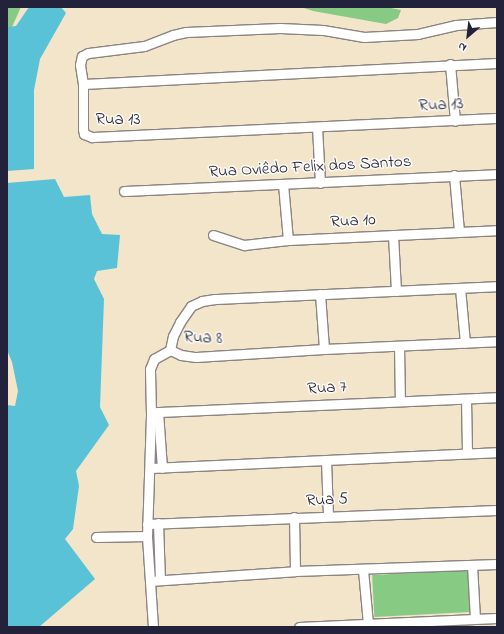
<!DOCTYPE html>
<html>
<head>
<meta charset="utf-8">
<style>
  body { margin:0 }
  #map { position:relative; width:504px; height:634px; overflow:hidden; background:#f2e5ca; font-family:"Indie Flower",sans-serif }
  div>[style] { position:absolute }
  .green>* { inset:0; background:#87ca83; transform-origin:0 0 }
  .water>* { inset:0; background:#59c2d6 }
  .roads { filter:drop-shadow(1px 0 #8a8482) drop-shadow(-1px 0 #8a8482) drop-shadow(0 1px #8a8482) drop-shadow(0 -1px #8a8482) }
  .minor>* { height:9px; margin:-4.5px; padding:0 4.5px; transform-origin:4.5px; border-radius:4.5px; background:#fff }
  span { translate:-50% -50%; white-space:nowrap; text-align:center; line-height:1.15; -webkit-text-stroke:3px #fdfcf7; paint-order:stroke }
  .street-label { font-size:17px; color:#22223b }
  .frame { position:absolute; inset:0; border:8px solid #22223b; pointer-events:none }
  .north { position:absolute; left:448px; top:16px; width:40px; height:40px; -webkit-text-stroke:3px #fdfcf7; paint-order:stroke; rotate:208deg; font-size:11px; font-weight:700; line-height:16px; text-align:center; color:#22223b }
  .north::after { content:''; display:block; margin:auto; width:14px; height:18px; background:#22223b; clip-path:polygon(50% 0,100% 100%,50% 72%,0 100%) }
</style>
</head>
<body>
<div id="map">
  <div class="green">
    <div style="clip-path:polygon(7px 7px,21px 7px,7px 38px)"></div>
    <div style="clip-path:polygon(301px 7px,386px 7px,401px 10px,398px 18px,386px 24px,313px 11px)"></div>
    <div style="left:468px;top:570px;width:42px;height:96px;rotate:87deg"></div>
  </div>
  <div class="water">
    <div style="clip-path:polygon(29px 7px,61px 7px,66px 13px,40px 59px,34px 90px,34px 169px,7px 171px,7px 30px,8px 27px,16px 26px)"></div>
    <div style="clip-path:polygon(55px 179px,64px 197px,90px 195px,92px 214px,102px 234px,120px 235px,117px 268px,97px 271px,94px 279px,104px 299px,100px 407px,109px 425px,76px 471px,79px 486px,73px 529px,65px 539px,95px 579px,39px 627px,7px 627px,7px 405px,15px 406px,18px 391px,12px 362px,7px 350px,7px 183px)"></div>
  </div>
  <div class="roads">
    <div class="minor">
      <div style="left:497px;top:22px;width:41px;rotate:175.8deg"></div>
      <div style="left:456px;top:25px;width:39px;rotate:167deg"></div>
      <div style="left:418px;top:34px;width:54px;rotate:176.8deg"></div>
      <div style="left:364px;top:37px;width:42px;rotate:-170.3deg"></div>
      <div style="left:323px;top:30px;width:43px;rotate:-177.3deg"></div>
      <div style="left:280px;top:28px;width:94px;rotate:177.6deg"></div>
      <div style="left:186px;top:32px;width:13px;rotate:167deg"></div>
      <div style="left:173px;top:35px;width:31px;rotate:159deg"></div>
      <div style="left:144px;top:46px;width:56px;rotate:172.9deg"></div>
      <div style="left:88px;top:53px;width:7px;rotate:153deg"></div>
      <div style="left:82px;top:56px;width:9px;rotate:103deg"></div>
      <div style="left:80px;top:65px;width:19px;rotate:81deg"></div>
      <div style="left:83px;top:84px;width:45px;rotate:90deg"></div>
      <div style="left:83px;top:129px;width:5px;rotate:79deg"></div>
      <div style="left:84px;top:134px;width:9px;rotate:21deg"></div>
      <div style="left:92px;top:137px;width:405px;rotate:-2.7deg"></div>
      <div style="left:450px;top:64px;width:57px;rotate:85deg"></div>
      <div style="left:83px;top:84px;width:415px;rotate:-2.9deg"></div>
      <div style="left:317px;top:127px;width:56px;rotate:86.9deg"></div>
      <div style="left:454px;top:175px;width:56px;rotate:84.9deg"></div>
      <div style="left:283px;top:184px;width:56px;rotate:84.9deg"></div>
      <div style="left:124px;top:191px;width:373px;rotate:-2.6deg"></div>
      <div style="left:213px;top:235px;width:33px;rotate:18deg"></div>
      <div style="left:244px;top:245px;width:44px;rotate:-6.5deg"></div>
      <div style="left:288px;top:240px;width:209px;rotate:-2.7deg"></div>
      <div style="left:393px;top:235px;width:56px;rotate:86.9deg"></div>
      <div style="left:460px;top:288px;width:55px;rotate:84.8deg"></div>
      <div style="left:320px;top:294px;width:55px;rotate:85.8deg"></div>
      <div style="left:399px;top:346px;width:55px;rotate:89deg"></div>
      <div style="left:170px;top:350px;width:14px;rotate:-78deg"></div>
      <div style="left:173px;top:336px;width:16px;rotate:-63deg"></div>
      <div style="left:180px;top:322px;width:19px;rotate:-55deg"></div>
      <div style="left:191px;top:306px;width:12px;rotate:-24deg"></div>
      <div style="left:202px;top:301px;width:13px;rotate:-9deg"></div>
      <div style="left:215px;top:299px;width:282px;rotate:-2.6deg"></div>
      <div style="left:170px;top:350px;width:12px;rotate:24deg"></div>
      <div style="left:181px;top:355px;width:15px;rotate:8deg"></div>
      <div style="left:196px;top:357px;width:128px;rotate:-3.6deg"></div>
      <div style="left:324px;top:349px;width:173px;rotate:-2.6deg"></div>
      <div style="left:466px;top:399px;width:54px;rotate:88.9deg"></div>
      <div style="left:158px;top:412px;width:56px;rotate:85.9deg"></div>
      <div style="left:151px;top:414px;width:7px;rotate:-16deg"></div>
      <div style="left:158px;top:412px;width:339px;rotate:-2.5deg"></div>
      <div style="left:326px;top:460px;width:55px;rotate:87.9deg"></div>
      <div style="left:150px;top:468px;width:347px;rotate:-2.6deg"></div>
      <div style="left:294px;top:517px;width:54px;rotate:88.9deg"></div>
      <div style="left:158px;top:523px;width:57px;rotate:88deg"></div>
      <div style="left:147px;top:524px;width:350px;rotate:-2.3deg"></div>
      <div style="left:96px;top:537px;width:51px;rotate:-1.1deg"></div>
      <div style="left:472px;top:565px;width:53px;rotate:86.8deg"></div>
      <div style="left:363px;top:570px;width:54px;rotate:84.7deg"></div>
      <div style="left:150px;top:581px;width:145px;rotate:-3.9deg"></div>
      <div style="left:295px;top:571px;width:202px;rotate:-2deg"></div>
      <div style="left:153px;top:627px;width:91px;rotate:-93.8deg"></div>
      <div style="left:147px;top:536px;width:122px;rotate:-88.1deg"></div>
      <div style="left:151px;top:414px;width:45px;rotate:-91.3deg"></div>
      <div style="left:150px;top:369px;width:11px;rotate:-68deg"></div>
      <div style="left:154px;top:359px;width:18px;rotate:-29deg"></div>
      <div style="left:299px;top:627px;width:198px;rotate:-2.6deg"></div>
    </div>
  </div>
  <div class="street-label">
    <span style="left:441px;top:105px;rotate:-3deg">Rua 13</span>
    <span style="left:118px;top:120px">Rua 13</span>
    <span style="left:310px;top:167px;rotate:-3deg">Rua Oviêdo Felix dos Santos</span>
    <span style="left:353px;top:221px;rotate:-3deg">Rua 10</span>
    <span style="left:203px;top:338px;rotate:2deg">Rua 8</span>
    <span style="left:327px;top:388px;rotate:-3deg">Rua 7</span>
    <span style="left:327px;top:500px;rotate:-3deg">Rua 5</span>
  </div>
  <div class="frame"></div>
  <div class="north">N</div>
</div>
</body>
</html>
